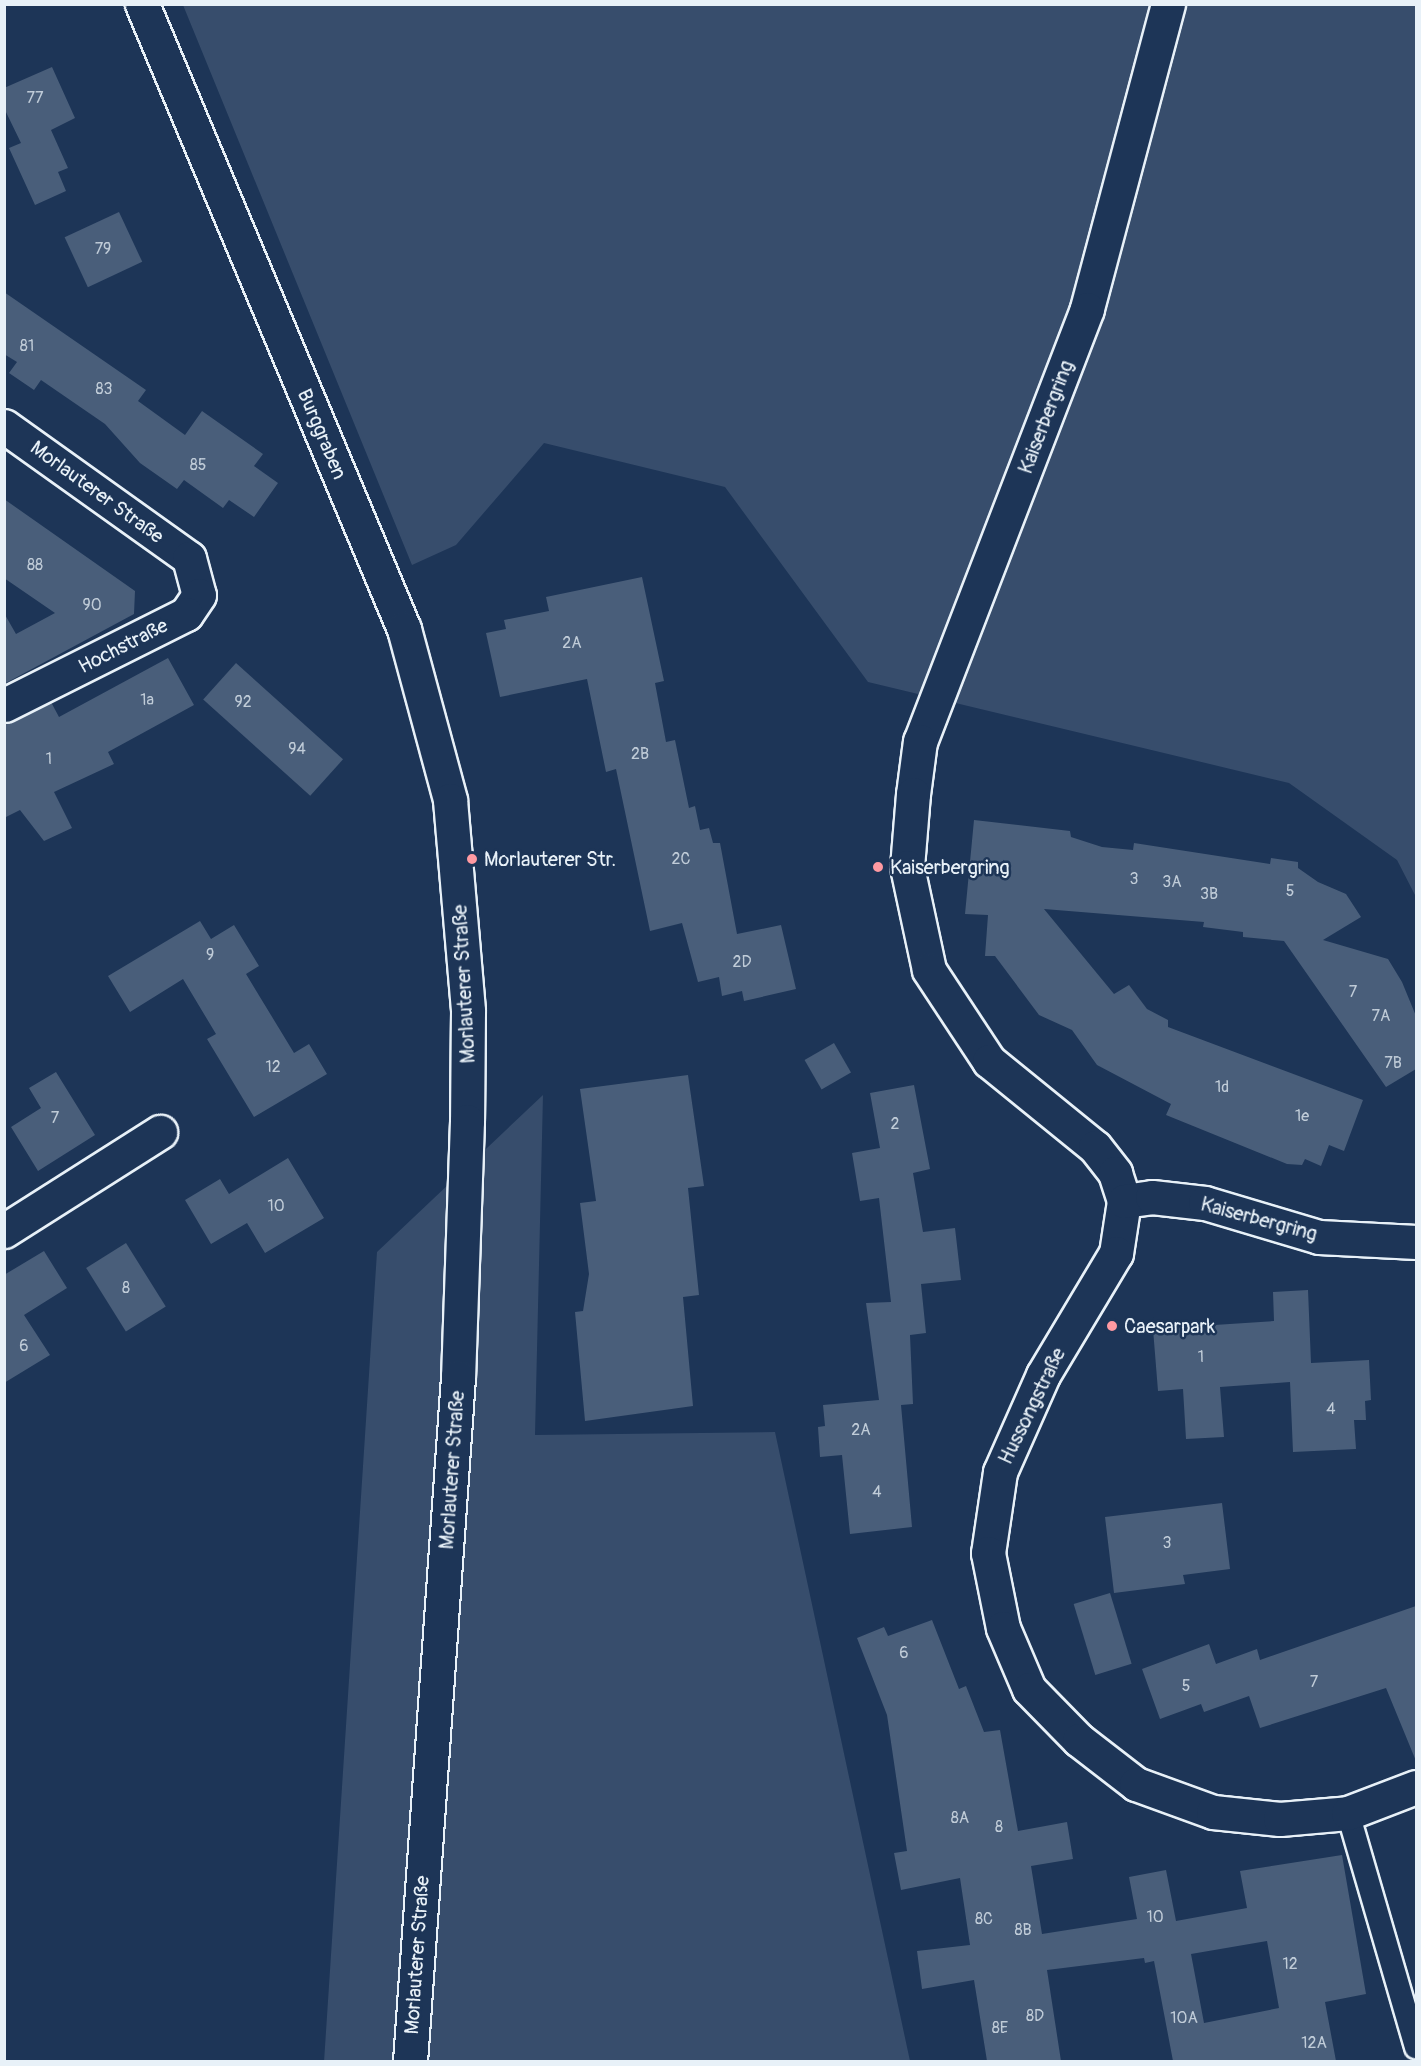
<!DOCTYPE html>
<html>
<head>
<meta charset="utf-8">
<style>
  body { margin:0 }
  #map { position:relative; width:1421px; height:2066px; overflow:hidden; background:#1d3557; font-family:Pangolin,sans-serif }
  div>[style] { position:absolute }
  .green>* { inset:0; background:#374d6c }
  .building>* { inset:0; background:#495e7a; transform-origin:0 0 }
  .roads { filter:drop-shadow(2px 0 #e8f1f8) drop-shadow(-2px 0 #e8f1f8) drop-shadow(0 2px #e8f1f8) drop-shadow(0 -2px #e8f1f8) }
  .lane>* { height:22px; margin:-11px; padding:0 11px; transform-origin:11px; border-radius:11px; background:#1d3557 }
  .street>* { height:33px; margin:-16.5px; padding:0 16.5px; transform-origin:16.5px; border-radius:16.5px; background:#1d3557 }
  .secondary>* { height:33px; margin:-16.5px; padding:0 16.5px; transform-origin:16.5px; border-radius:16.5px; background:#1d3557 }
  .dots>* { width:16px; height:16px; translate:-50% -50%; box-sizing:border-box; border:3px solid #1d3557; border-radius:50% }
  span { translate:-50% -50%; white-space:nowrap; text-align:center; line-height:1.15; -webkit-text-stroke:5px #1d3557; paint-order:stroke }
  .number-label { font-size:16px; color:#c0ccd8 }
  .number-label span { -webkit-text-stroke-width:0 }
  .street-label { font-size:20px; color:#e8f1f8 }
  .poi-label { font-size:20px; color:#e8f1f8 }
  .left { translate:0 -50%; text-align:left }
  .frame { position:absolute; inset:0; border:6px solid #e8f1f8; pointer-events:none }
</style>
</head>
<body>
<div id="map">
  <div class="green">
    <div style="clip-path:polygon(183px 5px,1416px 5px,1416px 897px,1397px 860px,1289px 783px,868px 682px,725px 487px,544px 443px,456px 545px,412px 565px)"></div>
    <div style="clip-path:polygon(543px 1095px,535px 1435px,775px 1432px,910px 2061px,324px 2062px,377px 1252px)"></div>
  </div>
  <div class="building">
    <div style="clip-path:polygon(52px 67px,75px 118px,51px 130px,68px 168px,58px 172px,66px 191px,35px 205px,9px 148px,21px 143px,4px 108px,4px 88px)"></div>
    <div style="left:119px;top:212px;width:55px;height:60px;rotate:65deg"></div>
    <div style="clip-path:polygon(4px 292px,146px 390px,138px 401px,185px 435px,202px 411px,263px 454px,254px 466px,278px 483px,254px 517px,229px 500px,223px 508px,184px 480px,177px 489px,140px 463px,105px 424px,41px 380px,34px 390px,9px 373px,17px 362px,4px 354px)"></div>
    <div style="clip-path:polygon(4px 499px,135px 591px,134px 614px,4px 684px,4px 613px,16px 634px,55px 613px,4px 578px)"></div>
    <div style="clip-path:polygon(642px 577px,664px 681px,655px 683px,666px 742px,675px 740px,689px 808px,695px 806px,700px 830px,709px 828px,713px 843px,720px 843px,737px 934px,781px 925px,796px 989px,744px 1001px,742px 991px,722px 996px,719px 977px,698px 982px,682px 923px,650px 931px,616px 769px,606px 772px,587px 679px,500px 697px,486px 633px,506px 629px,504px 620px,549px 611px,546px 597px)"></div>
    <div style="clip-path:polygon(168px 658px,194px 705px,108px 752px,114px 764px,54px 792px,72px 828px,44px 841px,20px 810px,4px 818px,4px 723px,51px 702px,59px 717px)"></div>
    <div style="left:236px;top:663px;width:144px;height:49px;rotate:42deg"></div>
    <div style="clip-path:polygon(974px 820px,1070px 831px,1071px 837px,1102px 847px,1133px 850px,1134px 843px,1270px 864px,1271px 858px,1298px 862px,1298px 868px,1318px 882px,1346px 894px,1361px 917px,1323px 940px,1388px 959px,1402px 982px,1416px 1016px,1416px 1069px,1386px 1087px,1284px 941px,1243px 937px,1243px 932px,1203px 927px,1204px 922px,1044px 909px,1114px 994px,1129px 985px,1147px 1009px,1168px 1020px,1168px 1027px,1363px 1100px,1344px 1151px,1329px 1145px,1321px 1166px,1305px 1159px,1302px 1165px,1287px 1164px,1166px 1115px,1171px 1104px,1097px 1065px,1072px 1030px,1039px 1015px,995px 956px,985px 956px,988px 915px,965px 914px)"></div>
    <div style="clip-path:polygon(200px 921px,211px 939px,234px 925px,259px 966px,246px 974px,294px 1053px,309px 1044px,327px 1074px,254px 1117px,207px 1039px,216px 1034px,183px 979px,130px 1012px,108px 976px)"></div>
    <div style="left:834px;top:1043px;width:34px;height:34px;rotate:60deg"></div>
    <div style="clip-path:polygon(56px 1072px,95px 1135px,38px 1171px,11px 1127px,41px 1108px,29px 1088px)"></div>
    <div style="clip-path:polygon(688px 1075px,704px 1186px,688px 1188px,699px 1295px,683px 1297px,693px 1406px,585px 1421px,575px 1312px,583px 1311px,589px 1274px,580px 1203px,596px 1201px,580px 1089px)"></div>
    <div style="clip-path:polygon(914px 1085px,930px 1169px,913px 1173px,923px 1232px,955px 1228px,961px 1280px,921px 1284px,926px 1333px,910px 1335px,913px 1404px,901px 1405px,912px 1527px,850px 1534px,842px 1455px,820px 1457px,818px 1427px,825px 1426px,823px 1405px,879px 1400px,866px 1303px,891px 1302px,879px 1198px,860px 1201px,852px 1153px,880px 1148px,870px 1093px)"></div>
    <div style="clip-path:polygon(288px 1158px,324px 1218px,265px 1253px,247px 1223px,211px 1244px,185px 1200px,220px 1179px,229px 1194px)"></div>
    <div style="left:126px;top:1243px;width:75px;height:47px;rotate:58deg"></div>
    <div style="clip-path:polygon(44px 1251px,67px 1288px,24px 1315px,50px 1355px,4px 1383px,4px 1275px)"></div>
    <div style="clip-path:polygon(1308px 1290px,1311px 1363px,1369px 1360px,1371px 1400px,1365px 1401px,1366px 1420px,1354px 1420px,1356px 1449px,1293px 1452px,1290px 1382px,1220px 1387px,1224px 1437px,1186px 1439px,1183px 1389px,1158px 1391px,1153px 1329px,1274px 1321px,1273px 1292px)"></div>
    <div style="clip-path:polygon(1222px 1503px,1230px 1569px,1183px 1575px,1185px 1584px,1114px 1593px,1105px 1517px)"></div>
    <div style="left:1110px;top:1593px;width:74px;height:38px;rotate:73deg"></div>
    <div style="clip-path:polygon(1416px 1606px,1416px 1761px,1386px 1688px,1260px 1728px,1249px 1696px,1204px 1712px,1201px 1704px,1160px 1719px,1142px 1669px,1209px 1644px,1216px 1664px,1257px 1649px,1260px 1660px)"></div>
    <div style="clip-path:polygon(evenodd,932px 1620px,959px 1689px,966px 1686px,984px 1732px,1000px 1730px,1018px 1831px,1067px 1822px,1073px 1859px,1031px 1866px,1042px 1934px,1137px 1919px,1129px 1877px,1166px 1870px,1176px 1921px,1247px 1908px,1240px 1871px,1342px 1855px,1366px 1994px,1325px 2002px,1336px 2061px,1173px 2061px,1154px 1961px,1145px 1963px,1144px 1958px,1047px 1970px,1061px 2061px,987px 2061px,974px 1980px,922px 1989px,917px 1951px,970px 1945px,960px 1878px,901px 1890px,894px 1853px,907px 1851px,887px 1715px,857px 1638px,884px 1627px,888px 1636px,932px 1620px,1267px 1941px,1279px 2008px,1204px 2023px,1191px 1954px,1267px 1941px)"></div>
  </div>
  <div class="roads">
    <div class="lane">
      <div style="left:1348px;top:1813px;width:244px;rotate:73.8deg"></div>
    </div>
    <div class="street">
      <div style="left:1168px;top:4px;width:316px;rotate:104.9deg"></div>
      <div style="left:1087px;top:309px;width:463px;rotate:111.1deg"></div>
      <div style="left:920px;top:741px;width:53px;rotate:97.5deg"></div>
      <div style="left:913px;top:794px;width:73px;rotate:94.7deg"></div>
      <div style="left:907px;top:867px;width:105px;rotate:77.9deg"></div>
      <div style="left:929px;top:970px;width:109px;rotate:56.6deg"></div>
      <div style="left:989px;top:1061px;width:136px;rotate:39.1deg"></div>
      <div style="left:1095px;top:1147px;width:33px;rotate:52deg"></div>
      <div style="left:1115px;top:1173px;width:29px;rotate:72deg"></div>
      <div style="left:1124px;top:1201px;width:53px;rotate:98.7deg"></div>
      <div style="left:1116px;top:1253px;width:142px;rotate:120.9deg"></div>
      <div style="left:1043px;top:1375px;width:106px;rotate:113.9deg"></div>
      <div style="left:1000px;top:1472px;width:82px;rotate:98.4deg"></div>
      <div style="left:988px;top:1553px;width:76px;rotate:78.7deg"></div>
      <div style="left:1003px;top:1628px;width:66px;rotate:66.9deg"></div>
      <div style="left:1029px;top:1689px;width:71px;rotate:45.6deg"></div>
      <div style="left:1079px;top:1740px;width:72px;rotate:37.7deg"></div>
      <div style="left:1136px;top:1784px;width:82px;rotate:20deg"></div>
      <div style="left:1213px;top:1812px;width:67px;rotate:6deg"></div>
      <div style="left:1280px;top:1819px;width:68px;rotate:-5deg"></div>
      <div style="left:1348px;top:1813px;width:73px;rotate:-20.9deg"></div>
      <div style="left:4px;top:426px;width:227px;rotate:35.5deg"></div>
      <div style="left:189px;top:558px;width:38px;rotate:75deg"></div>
      <div style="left:199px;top:595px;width:23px;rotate:124deg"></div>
      <div style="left:186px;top:614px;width:203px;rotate:153.4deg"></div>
      <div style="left:1124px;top:1201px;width:28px;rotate:-8deg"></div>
      <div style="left:1152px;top:1197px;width:53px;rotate:6.5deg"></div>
      <div style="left:1205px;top:1203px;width:119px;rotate:16.6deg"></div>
      <div style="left:1319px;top:1237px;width:97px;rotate:3deg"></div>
      <div style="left:4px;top:1231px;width:185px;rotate:-32.4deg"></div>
    </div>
    <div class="secondary">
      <div style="left:142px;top:4px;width:678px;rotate:67.26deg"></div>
      <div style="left:404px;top:629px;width:177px;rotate:74.9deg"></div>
      <div style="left:450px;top:800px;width:212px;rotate:85.1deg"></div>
      <div style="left:468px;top:1011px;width:110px;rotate:90.5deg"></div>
      <div style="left:467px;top:1121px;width:256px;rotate:92deg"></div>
      <div style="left:458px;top:1377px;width:687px;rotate:94.01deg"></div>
    </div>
  </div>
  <div class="dots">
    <div style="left:472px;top:859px;background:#ff9aa2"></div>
    <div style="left:878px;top:867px;background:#ff9aa2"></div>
    <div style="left:1112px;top:1326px;background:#ff9aa2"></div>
  </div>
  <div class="number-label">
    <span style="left:35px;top:98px">77</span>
    <span style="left:103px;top:249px">79</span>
    <span style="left:27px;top:346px">81</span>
    <span style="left:104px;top:389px">83</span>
    <span style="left:198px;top:465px">85</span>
    <span style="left:35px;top:565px">88</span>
    <span style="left:92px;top:605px">90</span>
    <span style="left:572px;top:643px">2A</span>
    <span style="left:147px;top:700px">1a</span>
    <span style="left:243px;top:702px">92</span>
    <span style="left:297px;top:749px">94</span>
    <span style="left:640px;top:754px">2B</span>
    <span style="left:49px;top:759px">1</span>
    <span style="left:681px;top:859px">2C</span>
    <span style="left:1134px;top:879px">3</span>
    <span style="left:1172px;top:882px">3A</span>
    <span style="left:1290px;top:891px">5</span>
    <span style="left:1209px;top:894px">3B</span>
    <span style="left:210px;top:955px">9</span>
    <span style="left:742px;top:962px">2D</span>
    <span style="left:1353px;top:992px">7</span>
    <span style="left:1381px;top:1016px">7A</span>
    <span style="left:1393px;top:1063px">7B</span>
    <span style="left:273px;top:1067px">12</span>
    <span style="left:1222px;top:1087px">1d</span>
    <span style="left:1302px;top:1116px">1e</span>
    <span style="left:55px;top:1118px">7</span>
    <span style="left:895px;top:1124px">2</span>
    <span style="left:276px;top:1206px">10</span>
    <span style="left:126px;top:1288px">8</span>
    <span style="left:24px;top:1346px">6</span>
    <span style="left:1201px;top:1357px">1</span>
    <span style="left:1331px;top:1409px">4</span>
    <span style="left:861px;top:1430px">2A</span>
    <span style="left:877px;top:1492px">4</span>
    <span style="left:1167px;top:1543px">3</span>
    <span style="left:904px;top:1653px">6</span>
    <span style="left:1314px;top:1682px">7</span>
    <span style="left:1186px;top:1686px">5</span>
    <span style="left:960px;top:1818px">8A</span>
    <span style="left:999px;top:1827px">8</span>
    <span style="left:1155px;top:1917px">10</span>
    <span style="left:984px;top:1919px">8C</span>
    <span style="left:1023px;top:1930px">8B</span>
    <span style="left:1290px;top:1964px">12</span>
    <span style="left:1035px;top:2016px">8D</span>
    <span style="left:1184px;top:2018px">10A</span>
    <span style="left:1000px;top:2028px">8E</span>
    <span style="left:1314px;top:2043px">12A</span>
  </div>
  <div class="street-label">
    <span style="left:1046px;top:417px;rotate:-69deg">Kaiserbergring</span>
    <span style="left:322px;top:434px;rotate:67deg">Burggraben</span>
    <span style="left:97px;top:492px;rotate:36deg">Morlauterer Straße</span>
    <span style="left:123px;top:646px;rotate:-27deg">Hochstraße</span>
    <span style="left:464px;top:984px;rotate:-93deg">Morlauterer Straße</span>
    <span style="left:1259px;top:1219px;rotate:15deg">Kaiserbergring</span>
    <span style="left:1032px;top:1406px;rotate:-64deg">Hussongstraße</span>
    <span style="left:452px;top:1470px;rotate:-86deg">Morlauterer Straße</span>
    <span style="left:417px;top:1955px;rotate:-86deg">Morlauterer Straße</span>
  </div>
  <div class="poi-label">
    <span class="left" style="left:484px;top:859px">Morlauterer Str.</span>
    <span class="left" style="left:890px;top:867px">Kaiserbergring</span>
    <span class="left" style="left:1124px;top:1326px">Caesarpark</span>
  </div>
  <div class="frame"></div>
</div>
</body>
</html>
